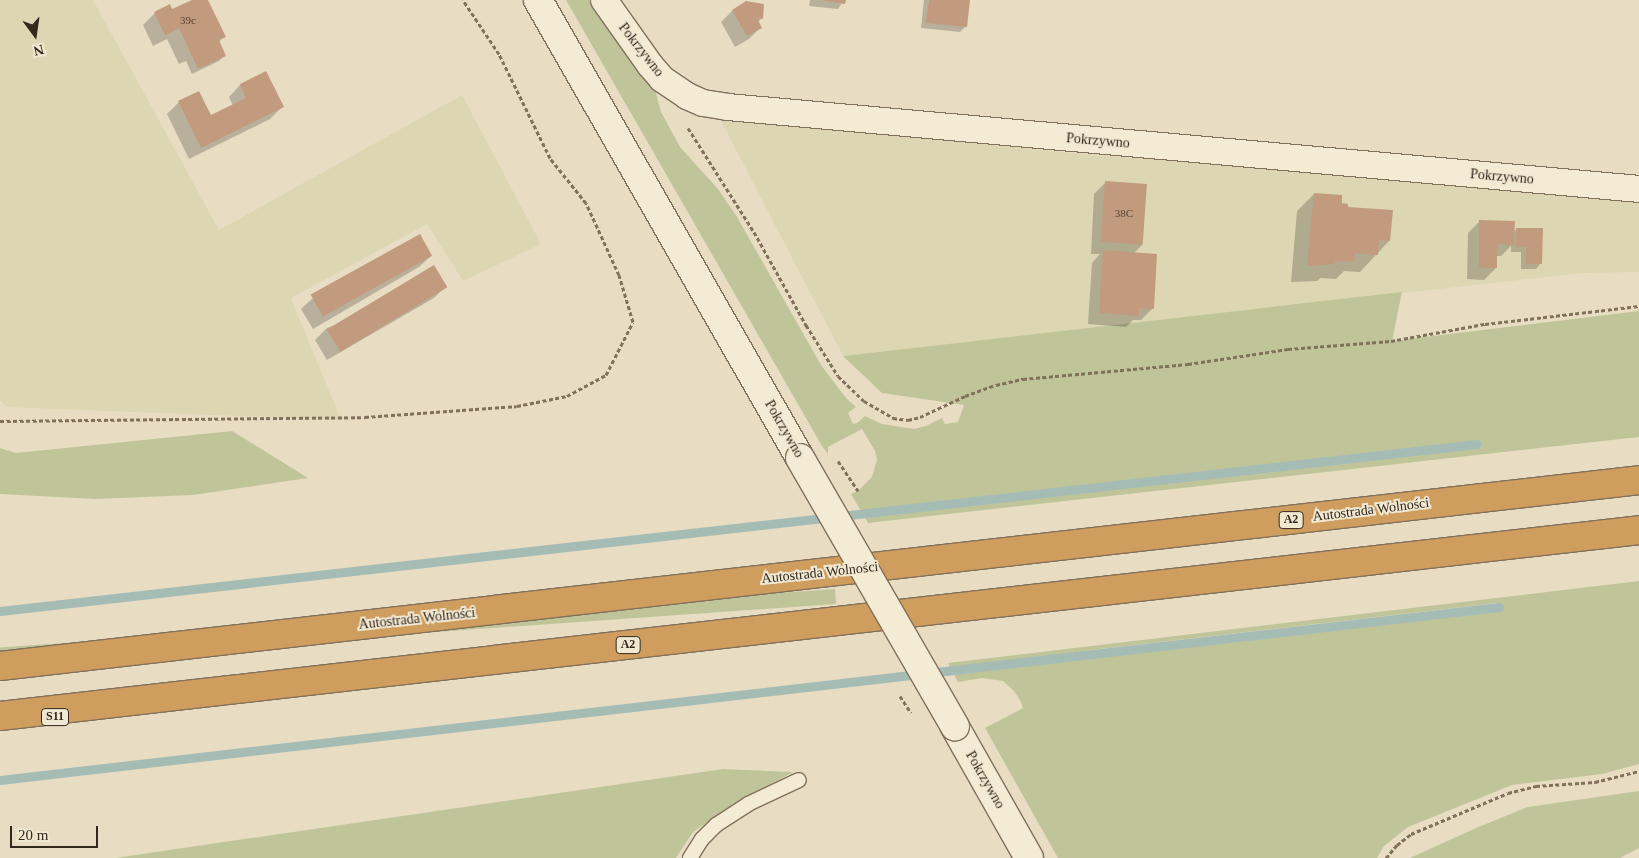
<!DOCTYPE html>
<html>
<head>
<meta charset="utf-8">
<style>
  body { margin:0 }
  #map { position:relative; width:1639px; height:858px; overflow:hidden; background:#e8ddc3; font-family:Georgia,serif }
  div>[style] { position:absolute }
  .farmland>* { inset:0; background:#ddd6b2 }
  .green>* { inset:0; background:#c0c599; transform-origin:0 0 }
  .shadow>* { inset:0; background:#0003 }
  .stream>* { height:9px; margin:-4.5px; padding:0 4.5px; transform-origin:4.5px; border-radius:4.5px; background:#a5bcb5 }
  .building>* { inset:0; background:#c29a7d; transform-origin:0 0 }
  .path>* { height:3px; margin-top:-1.5px; transform-origin:0; background:repeating-linear-gradient(90deg,#81705c 0 4px,transparent 0 6.5px) }
  .roads { filter:drop-shadow(1px 0 #81705c) drop-shadow(-1px 0 #81705c) drop-shadow(0 1px #81705c) drop-shadow(0 -1px #81705c) }
  .service>* { height:14px; margin:-7px; padding:0 7px; transform-origin:7px; border-radius:7px; background:#f4ebd5 }
  .minor>* { height:26px; margin:-13px; padding:0 13px; transform-origin:13px; border-radius:13px; background:#f4ebd5 }
  .tertiary>* { height:28px; margin:-14px; padding:0 14px; transform-origin:14px; border-radius:14px; background:#f4ebd5 }
  .motorway>* { height:28px; margin:-14px; padding:0 14px; transform-origin:14px; border-radius:14px; background:#cf9d5d }
  .bridges { filter:drop-shadow(1px 0 #81705c) drop-shadow(-1px 0 #81705c) drop-shadow(0 1px #81705c) drop-shadow(0 -1px #81705c) }
  .tertiary-bridge>* { height:28px; margin:-14px; padding:0 14px; transform-origin:14px; border-radius:14px; background:#f4ebd5 }
  span { translate:-50% -50%; white-space:nowrap; text-align:center; line-height:1.15; -webkit-text-stroke:4px #f1e8d2; paint-order:stroke }
  .number-label { font-size:11px; color:#564436 }
  .number-label span { -webkit-text-stroke-width:0 }
  .shield-label span { padding:1px 4px; background:#f1e8d2; border:1px solid; border-radius:4px; -webkit-text-stroke-width:0 }
  .shield-label { font-size:12px; color:#32281e; font-weight:700 }
  .street-label { font-size:14px; color:#32281e }
  .north { position:absolute; left:10px; top:10px; width:50px; height:50px; -webkit-text-stroke:4px #f1e8d2; paint-order:stroke; rotate:166deg; font-size:14px; font-weight:700; line-height:20px; text-align:center; color:#32281e }
  .north::after { content:''; display:block; margin:auto; width:18px; height:22px; background:#32281e; clip-path:polygon(50% 0,100% 100%,50% 72%,0 100%) }
  .scale { position:absolute; left:10px; top:826px; width:88px; height:22px; box-sizing:border-box; border:2px solid #32281e; border-top:0; padding-left:6px; font-size:15px; line-height:18px; white-space:nowrap; color:#32281e; -webkit-text-stroke:4px #f1e8d2; paint-order:stroke }
</style>
</head>
<body>
<div id="map">
  <div class="farmland">
    <div style="clip-path:polygon(0 0,93px 0,219px 230px,462px 95px,541px 244px,463px 281px,427px 224px,291px 298px,341px 420px,6px 407px,0 400px)"></div>
    <div style="clip-path:polygon(719px 117px,1093px 155px,1295px 169px,1295px 171px,1472px 185px,1639px 192px,1639px 272px,1582px 273px,843px 356px)"></div>
  </div>
  <div class="green">
    <div style="clip-path:polygon(566px 0,591px 0,654px 85px,661px 112px,680px 147px,718px 189px,737px 217px,821px 365px,846px 398px,856px 407px,848px 413px,853px 424px,857px 423px,865px 416px,882px 424px,914px 429px,926px 426px,942px 418px,945px 424px,958px 422px,964px 405px,882px 393px,843px 356px,1402px 292px,1392px 341px,1639px 311px,1639px 437px,868px 523px,851px 494px,858px 491px,872px 477px,877px 460px,875px 451px,862px 429px,828px 447px,828px 454px,822px 446px)"></div>
    <div style="clip-path:polygon(232px 431px,308px 478px,193px 495px,95px 499px,0 494px,0 448px,16px 453px)"></div>
    <div style="clip-path:polygon(1639px 581px,1639px 764px,1602px 774px,1512px 785px,1408px 827px,1384px 846px,1377px 858px,1058px 858px,985px 728px,1023px 708px,1021px 702px,1014px 691px,1003px 681px,982px 678px,958px 682px,954px 675px,1191px 645px,1500px 610px,1498px 603px,1091px 650px,951px 669px,948px 663px)"></div>
    <div style="left:835px;top:589px;width:15px;height:840px;rotate:86deg"></div>
    <div style="clip-path:polygon(723px 769px,793px 772px,728px 808px,693px 832px,676px 858px,115px 858px)"></div>
    <div style="clip-path:polygon(1639px 791px,1639px 848px,1620px 858px,1410px 858px,1476px 828px,1528px 807px)"></div>
  </div>
  <div class="shadow">
    <div style="clip-path:polygon(195px 0,207px 0,224px 36px,219px 42px,225px 55px,219px 61px,192px 74px,186px 61px,179px 64px,167px 39px,153px 46px,143px 25px,155px 13px,172px 11px)"></div>
    <div style="clip-path:polygon(810px 0,844px 0,838px 9px,809px 6px)"></div>
    <div style="clip-path:polygon(924px 0,969px 0,966px 26px,960px 32px,921px 28px)"></div>
    <div style="clip-path:polygon(747px 2px,762px 18px,758px 22px,761px 27px,749px 39px,735px 47px,721px 22px,732px 11px)"></div>
    <div style="clip-path:polygon(266px 73px,282px 107px,270px 119px,189px 159px,167px 114px,179px 102px,211px 116px,233px 106px,229px 97px,240px 85px)"></div>
    <div style="clip-path:polygon(1106px 182px,1142px 245px,1133px 254px,1153px 308px,1141px 320px,1133px 320px,1126px 327px,1088px 324px,1092px 263px,1100px 254px,1091px 254px,1094px 194px)"></div>
    <div style="clip-path:polygon(1314px 194px,1340px 204px,1389px 241px,1360px 272px,1344px 271px,1336px 279px,1320px 278px,1317px 281px,1291px 282px,1297px 211px)"></div>
    <div style="clip-path:polygon(1480px 221px,1513px 233px,1517px 229px,1541px 263px,1536px 269px,1521px 269px,1521px 252px,1511px 252px,1511px 246px,1501px 256px,1496px 256px,1496px 268px,1484px 280px,1467px 279px,1468px 233px)"></div>
    <div style="clip-path:polygon(431px 256px,419px 267px,313px 329px,301px 309px,313px 298px)"></div>
    <div style="clip-path:polygon(445px 287px,434px 298px,327px 360px,315px 340px,327px 328px)"></div>
  </div>
  <div class="stream">
    <div style="left:0;top:611px;width:1486px;rotate:-6.45deg"></div>
    <div style="left:0;top:780px;width:1509px;rotate:-6.58deg"></div>
  </div>
  <div class="building">
    <div style="clip-path:polygon(192px 0,208px 0,226px 37px,219px 40px,226px 56px,198px 69px,179px 28px,165px 35px,154px 12px,170px 4px,172px 9px)"></div>
    <div style="clip-path:polygon(821px 0,846px 0,845px 4px)"></div>
    <div style="clip-path:polygon(929px 0,970px 0,967px 27px,926px 23px)"></div>
    <div style="clip-path:polygon(746px 1px,764px 4px,763px 19px,757px 18px,762px 28px,747px 36px,732px 10px)"></div>
    <div style="clip-path:polygon(266px 71px,284px 107px,201px 148px,178px 101px,199px 91px,211px 115px,246px 98px,240px 84px)"></div>
    <div style="left:1105px;top:181px;width:42px;height:61px;rotate:4deg"></div>
    <div style="clip-path:polygon(1314px 193px,1342px 195px,1342px 203px,1348px 204px,1348px 207px,1393px 210px,1390px 241px,1379px 240px,1378px 255px,1355px 253px,1354px 262px,1335px 261px,1335px 264px,1307px 266px)"></div>
    <div style="clip-path:polygon(1479px 220px,1515px 221px,1514px 245px,1497px 244px,1497px 268px,1479px 268px)"></div>
    <div style="clip-path:polygon(1516px 228px,1543px 228px,1542px 264px,1526px 264px,1526px 247px,1516px 247px)"></div>
    <div style="left:420px;top:234px;width:25px;height:125px;rotate:61deg"></div>
    <div style="clip-path:polygon(1103px 250px,1157px 254px,1154px 309px,1139px 308px,1139px 316px,1099px 313px)"></div>
    <div style="left:434px;top:265px;width:26px;height:125px;rotate:59deg"></div>
  </div>
  <div class="path">
    <div style="left:688px;top:128px;width:123px;rotate:57.6deg"></div>
    <div style="left:754px;top:232px;width:107px;rotate:60.8deg"></div>
    <div style="left:806px;top:325px;width:60px;rotate:57.9deg"></div>
    <div style="left:838px;top:376px;width:36px;rotate:44deg"></div>
    <div style="left:864px;top:401px;width:34px;rotate:30deg"></div>
    <div style="left:893px;top:418px;width:15px;rotate:8deg"></div>
    <div style="left:908px;top:420px;width:12px;rotate:-14deg"></div>
    <div style="left:920px;top:417px;width:50px;rotate:-25deg"></div>
    <div style="left:965px;top:396px;width:33px;rotate:-20deg"></div>
    <div style="left:996px;top:385px;width:28px;rotate:-13deg"></div>
    <div style="left:1023px;top:379px;width:166px;rotate:-5.2deg"></div>
    <div style="left:1188px;top:364px;width:101px;rotate:-8.5deg"></div>
    <div style="left:1288px;top:349px;width:103px;rotate:-4.4deg"></div>
    <div style="left:1391px;top:341px;width:96px;rotate:-10.3deg"></div>
    <div style="left:1485px;top:324px;width:155px;rotate:-6.7deg"></div>
    <div style="left:0;top:421px;width:365px;rotate:-0.6deg"></div>
    <div style="left:365px;top:417px;width:152px;rotate:-4.1deg"></div>
    <div style="left:517px;top:406px;width:51px;rotate:-11.3deg"></div>
    <div style="left:567px;top:396px;width:44px;rotate:-28.3deg"></div>
    <div style="left:606px;top:375px;width:59px;rotate:-63deg"></div>
    <div style="left:633px;top:322px;width:49px;rotate:-106.6deg"></div>
    <div style="left:619px;top:275px;width:79px;rotate:-114.6deg"></div>
    <div style="left:586px;top:203px;width:58px;rotate:-128.7deg"></div>
    <div style="left:550px;top:158px;width:116px;rotate:-116.1deg"></div>
    <div style="left:499px;top:54px;width:65px;rotate:-123.7deg"></div>
    <div style="left:838px;top:461px;width:36px;rotate:56deg"></div>
    <div style="left:900px;top:696px;width:20px;rotate:57deg"></div>
    <div style="left:1386px;top:858px;width:17px;rotate:-50deg"></div>
    <div style="left:1397px;top:845px;width:18px;rotate:-38deg"></div>
    <div style="left:1411px;top:834px;width:105px;rotate:-22.9deg"></div>
    <div style="left:1508px;top:793px;width:29px;rotate:-14deg"></div>
    <div style="left:1536px;top:786px;width:59px;rotate:-3.9deg"></div>
    <div style="left:1595px;top:782px;width:45px;rotate:-14deg"></div>
  </div>
  <div class="roads">
    <div class="service">
      <div style="left:690px;top:858px;width:22px;rotate:-58deg"></div>
      <div style="left:702px;top:839px;width:20px;rotate:-45deg"></div>
      <div style="left:716px;top:825px;width:38px;rotate:-33deg"></div>
      <div style="left:748px;top:804px;width:56px;rotate:-25.2deg"></div>
    </div>
    <div class="minor">
      <div style="left:604px;top:0;width:80px;rotate:54.7deg"></div>
      <div style="left:650px;top:65px;width:18px;rotate:49deg"></div>
      <div style="left:662px;top:79px;width:30px;rotate:34deg"></div>
      <div style="left:687px;top:96px;width:17px;rotate:24deg"></div>
      <div style="left:703px;top:103px;width:25px;rotate:9deg"></div>
      <div style="left:728px;top:107px;width:915px;rotate:5.14deg"></div>
    </div>
    <div class="tertiary">
      <div style="left:538px;top:0;width:528px;rotate:60.23deg"></div>
      <div style="left:955px;top:727px;width:150px;rotate:60.5deg"></div>
    </div>
    <div class="motorway">
      <div style="left:0;top:666px;width:1650px;rotate:-6.47deg"></div>
      <div style="left:0;top:716px;width:1650px;rotate:-6.47deg"></div>
    </div>
  </div>
  <div class="bridges">
    <div class="tertiary-bridge">
      <div style="left:800px;top:458px;width:310px;rotate:60deg"></div>
    </div>
  </div>
  <div class="number-label">
    <span style="left:188px;top:20px">39c</span>
    <span style="left:1124px;top:213px">38C</span>
  </div>
  <div class="shield-label">
    <span style="left:1291px;top:520px">A2</span>
    <span style="left:628px;top:645px">A2</span>
    <span style="left:55px;top:717px">S11</span>
  </div>
  <div class="street-label">
    <span style="left:641px;top:50px;rotate:52deg">Pokrzywno</span>
    <span style="left:1098px;top:141px;rotate:5deg">Pokrzywno</span>
    <span style="left:1502px;top:177px;rotate:5deg">Pokrzywno</span>
    <span style="left:784px;top:429px;rotate:60deg">Pokrzywno</span>
    <span style="left:1371px;top:510px;rotate:-7deg">Autostrada Wolności</span>
    <span style="left:820px;top:573px;rotate:-6deg">Autostrada Wolności</span>
    <span style="left:417px;top:619px;rotate:-6deg">Autostrada Wolności</span>
    <span style="left:985px;top:780px;rotate:60deg">Pokrzywno</span>
  </div>
  <div class="north">N</div>
  <div class="scale">20 m</div>
</div>
</body>
</html>
